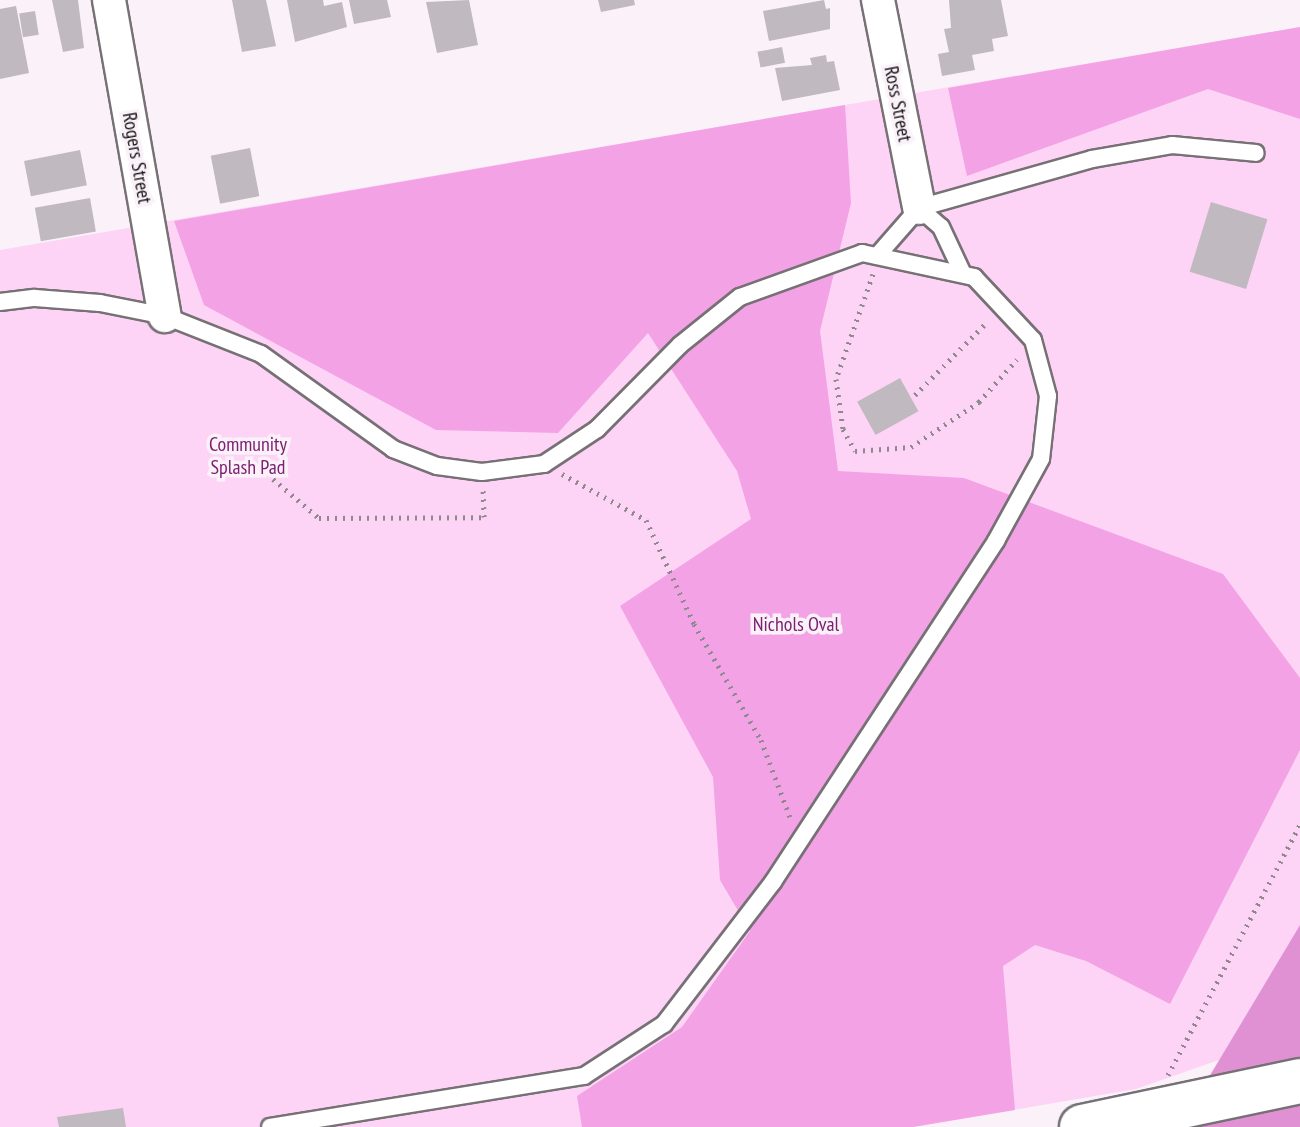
<!DOCTYPE html>
<html>
<head>
<meta charset="utf-8">
<style>
  body { margin:0 }
  #map { position:relative; width:1300px; height:1127px; overflow:hidden; background:#faf2f8; font-family:"PT Sans Narrow",sans-serif }
  div>[style] { position:absolute }
  .green>* { inset:0; background:#fdd4f5 }
  .forest>* { inset:0; background:#f3a2e5 }
  .water>* { inset:0; background:#e091d3 }
  .building>* { inset:0; background:#c0b9bf; transform-origin:0 0 }
  .path>* { height:5px; margin-top:-2.5px; transform-origin:0; background:repeating-linear-gradient(90deg,#8e898d 0 2px,transparent 0 8px) }
  .roads { filter:drop-shadow(2px 0 #777176) drop-shadow(-2px 0 #777176) drop-shadow(0 2px #777176) drop-shadow(0 -2px #777176) }
  .service>* { height:16px; margin:-8px; padding:0 8px; transform-origin:8px; border-radius:8px; background:#fff }
  .minor>* { height:32px; margin:-16px; padding:0 16px; transform-origin:16px; border-radius:16px; background:#fff }
  .secondary>* { height:44px; margin:-22px; padding:0 22px; transform-origin:22px; border-radius:22px; background:#fff }
  span { translate:-50% -50%; white-space:nowrap; text-align:center; line-height:1.15; -webkit-text-stroke:7px #faf2f8; paint-order:stroke }
  .street-label { font-size:20px; color:#161415 }
  .park-label { font-size:20px; color:#7c2072 }
</style>
</head>
<body>
<div id="map">
  <div class="green">
    <div style="clip-path:polygon(1300px 27px,1300px 925px,1219px 1060px,1136px 1089px,913px 1127px,0 1127px,0 250px)"></div>
  </div>
  <div class="forest">
    <div style="clip-path:polygon(1300px 27px,1300px 119px,1208px 89px,967px 176px,948px 88px)"></div>
    <div style="clip-path:polygon(845px 105px,851px 203px,820px 331px,838px 471px,964px 478px,1223px 574px,1300px 678px,1300px 750px,1170px 1004px,1086px 961px,1035px 945px,1003px 966px,1015px 1110px,913px 1127px,582px 1127px,577px 1096px,682px 1027px,750px 931px,720px 880px,713px 777px,620px 606px,751px 519px,737px 471px,648px 333px,558px 433px,436px 430px,204px 305px,174px 221px)"></div>
  </div>
  <div class="water">
    <div style="clip-path:polygon(1300px 925px,1300px 1127px,1182px 1127px,1194px 1102px)"></div>
  </div>
  <div class="building">
    <div style="clip-path:polygon(52px 0,78px 0,84px 48px,63px 52px)"></div>
    <div style="clip-path:polygon(232px 0,266px 0,276px 46px,242px 52px)"></div>
    <div style="clip-path:polygon(287px 0,323px 0,324px 6px,342px 2px,347px 27px,295px 42px)"></div>
    <div style="clip-path:polygon(349px 0,387px 0,391px 17px,354px 24px)"></div>
    <div style="clip-path:polygon(469px 0,478px 45px,437px 53px,426px 2px)"></div>
    <div style="clip-path:polygon(598px 0,634px 0,635px 5px,601px 12px)"></div>
    <div style="clip-path:polygon(824px 0,826px 9px,830px 8px,830px 29px,769px 41px,763px 11px)"></div>
    <div style="clip-path:polygon(949px 0,1001px 0,1008px 36px,992px 39px,994px 51px,972px 55px,975px 70px,942px 76px,938px 54px,949px 52px,944px 29px,951px 28px)"></div>
    <div style="clip-path:polygon(16px 6px,29px 73px,0 79px,0 9px)"></div>
    <div style="left:35px;top:11px;width:24px;height:16px;rotate:81deg"></div>
    <div style="left:782px;top:47px;width:16px;height:25px;rotate:79deg"></div>
    <div style="clip-path:polygon(826px 55px,827px 62px,834px 61px,840px 90px,782px 101px,775px 68px,812px 65px,810px 58px)"></div>
    <div style="left:250px;top:148px;width:49px;height:40px;rotate:79deg"></div>
    <div style="left:80px;top:150px;width:36px;height:57px;rotate:79deg"></div>
    <div style="left:90px;top:198px;width:34px;height:56px;rotate:80deg"></div>
    <div style="left:1211px;top:202px;width:59px;height:73px;rotate:17deg"></div>
    <div style="left:900px;top:378px;width:38px;height:49px;rotate:61deg"></div>
    <div style="clip-path:polygon(123px 1108px,126px 1127px,59px 1127px,57px 1117px)"></div>
  </div>
  <div class="path">
    <div style="left:873px;top:274px;width:111px;rotate:109.4deg"></div>
    <div style="left:836px;top:379px;width:50px;rotate:82deg"></div>
    <div style="left:843px;top:429px;width:25px;rotate:61deg"></div>
    <div style="left:855px;top:451px;width:56px;rotate:-4.1deg"></div>
    <div style="left:911px;top:447px;width:82px;rotate:-33.5deg"></div>
    <div style="left:979px;top:402px;width:57px;rotate:-48.5deg"></div>
    <div style="left:915px;top:395px;width:103px;rotate:-45.4deg"></div>
    <div style="left:562px;top:474px;width:96px;rotate:28.7deg"></div>
    <div style="left:646px;top:520px;width:115px;rotate:65.2deg"></div>
    <div style="left:694px;top:624px;width:134px;rotate:60deg"></div>
    <div style="left:761px;top:740px;width:82px;rotate:69.4deg"></div>
    <div style="left:273px;top:479px;width:60px;rotate:40.3deg"></div>
    <div style="left:319px;top:518px;width:165px;rotate:-0.3deg"></div>
    <div style="left:484px;top:517px;width:28px;rotate:-92deg"></div>
    <div style="left:1168px;top:1075px;width:283px;rotate:-62.2deg"></div>
  </div>
  <div class="roads">
    <div class="service">
      <div style="left:919px;top:208px;width:29px;rotate:41deg"></div>
      <div style="left:941px;top:227px;width:52px;rotate:64.9deg"></div>
      <div style="left:877px;top:256px;width:64px;rotate:-48.8deg"></div>
      <div style="left:919px;top:208px;width:180px;rotate:-15.8deg"></div>
      <div style="left:1092px;top:159px;width:81px;rotate:-9.9deg"></div>
      <div style="left:1172px;top:145px;width:84px;rotate:5.4deg"></div>
      <div style="left:0;top:302px;width:35px;rotate:-7deg"></div>
      <div style="left:35px;top:298px;width:65px;rotate:4.4deg"></div>
      <div style="left:100px;top:303px;width:66px;rotate:11.3deg"></div>
      <div style="left:165px;top:316px;width:103px;rotate:21.6deg"></div>
      <div style="left:261px;top:354px;width:163px;rotate:35.7deg"></div>
      <div style="left:393px;top:449px;width:47px;rotate:21.1deg"></div>
      <div style="left:437px;top:466px;width:45px;rotate:7.6deg"></div>
      <div style="left:482px;top:472px;width:63px;rotate:-7.4deg"></div>
      <div style="left:544px;top:464px;width:64px;rotate:-33.4deg"></div>
      <div style="left:597px;top:429px;width:118px;rotate:-45.3deg"></div>
      <div style="left:680px;top:345px;width:77px;rotate:-38.7deg"></div>
      <div style="left:740px;top:297px;width:130px;rotate:-19.8deg"></div>
      <div style="left:862px;top:253px;width:115px;rotate:12.1deg"></div>
      <div style="left:974px;top:277px;width:86px;rotate:46.9deg"></div>
      <div style="left:1033px;top:340px;width:58px;rotate:75deg"></div>
      <div style="left:1048px;top:396px;width:63px;rotate:96.3deg"></div>
      <div style="left:1041px;top:459px;width:94px;rotate:118.8deg"></div>
      <div style="left:996px;top:541px;width:407px;rotate:123.2deg"></div>
      <div style="left:773px;top:882px;width:179px;rotate:127.5deg"></div>
      <div style="left:664px;top:1024px;width:95px;rotate:147deg"></div>
      <div style="left:584px;top:1076px;width:318px;rotate:170.8deg"></div>
    </div>
    <div class="minor">
      <div style="left:109px;top:0;width:321px;rotate:80deg"></div>
      <div style="left:878px;top:0;width:212px;rotate:78.8deg"></div>
    </div>
    <div class="secondary">
      <div style="left:1082px;top:1127px;width:223px;rotate:-11.9deg"></div>
    </div>
  </div>
  <div class="street-label">
    <span style="left:898px;top:104px;rotate:79deg">Ross Street</span>
    <span style="left:137px;top:158px;rotate:80deg">Rogers Street</span>
  </div>
  <div class="park-label">
    <span style="left:248px;top:456px">Community<br>Splash Pad</span>
    <span style="left:796px;top:624px">Nichols Oval</span>
  </div>
</div>
</body>
</html>
